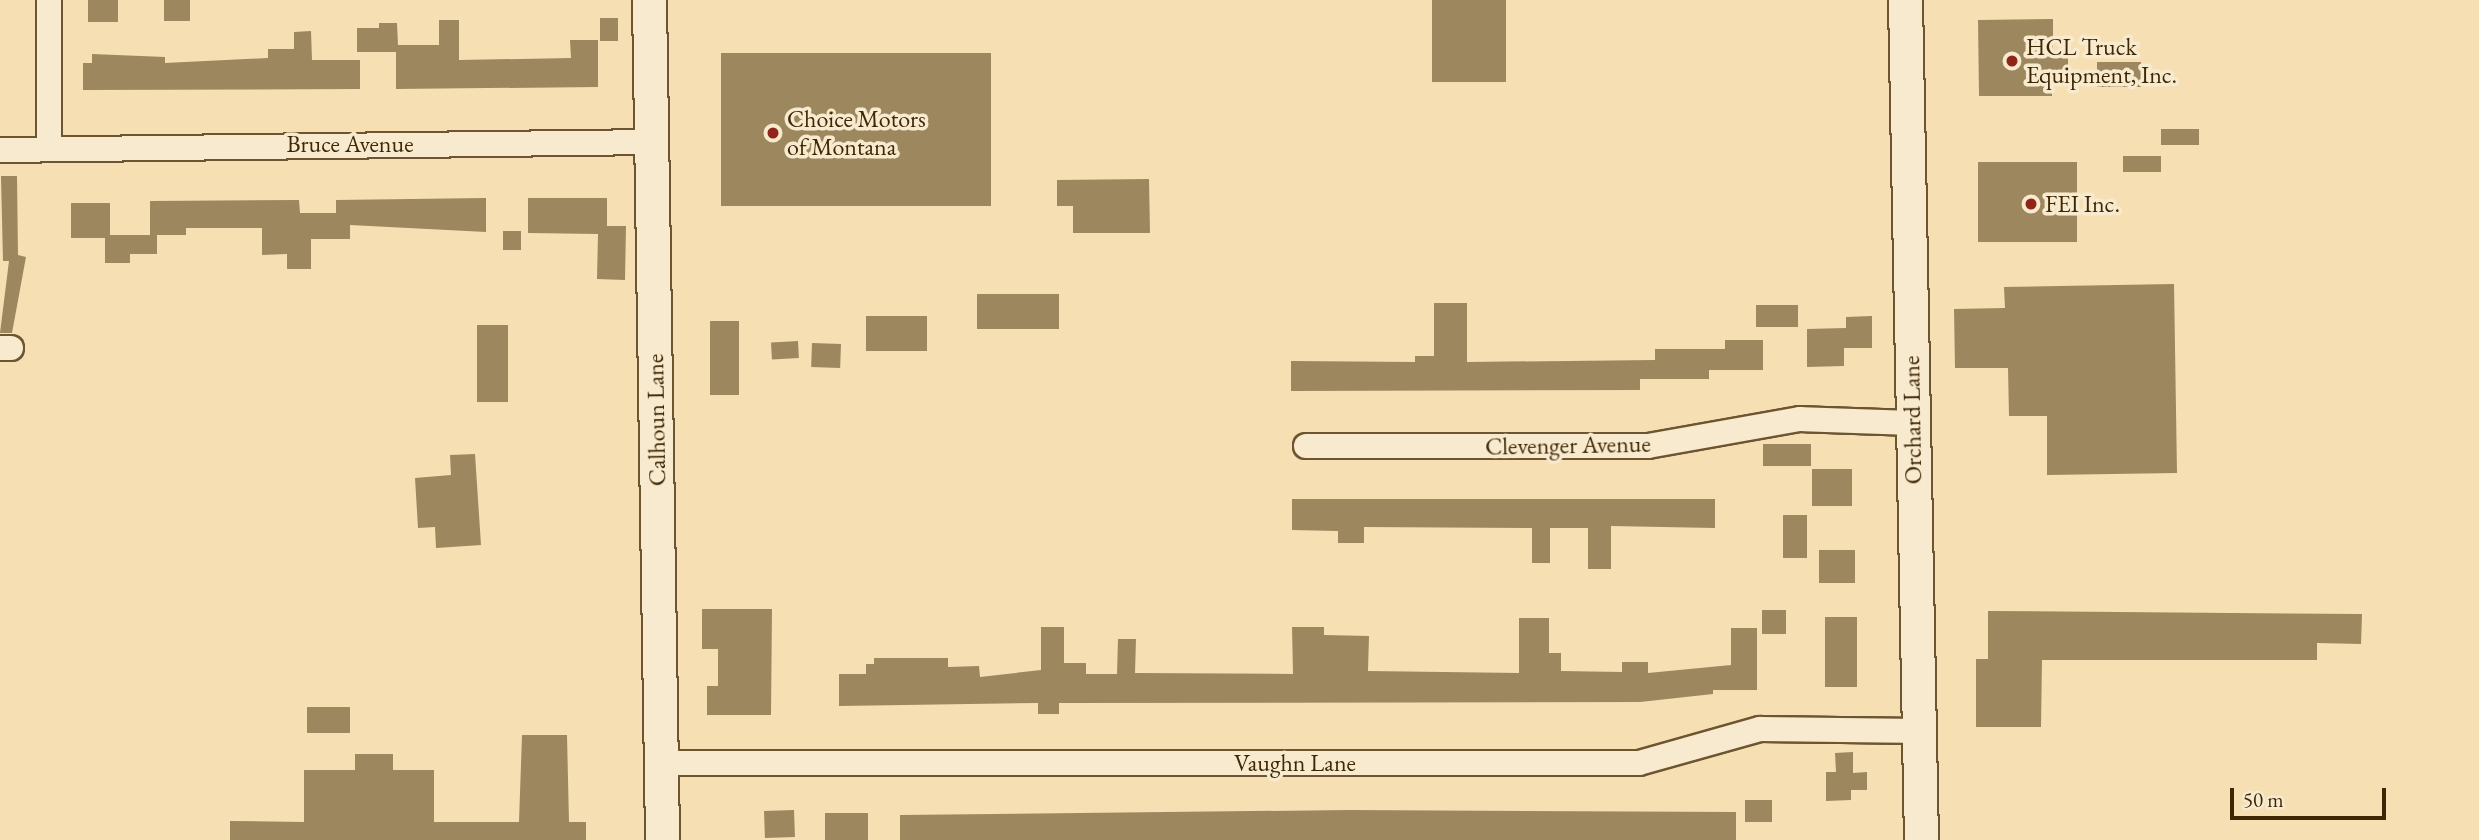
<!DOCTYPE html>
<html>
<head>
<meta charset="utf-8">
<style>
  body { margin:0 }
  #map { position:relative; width:2479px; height:840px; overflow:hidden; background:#f5dfb3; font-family:"EB Garamond",serif }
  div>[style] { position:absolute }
  .building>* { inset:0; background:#9d875f; transform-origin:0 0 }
  .roads { filter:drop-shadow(2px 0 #6c5530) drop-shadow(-2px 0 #6c5530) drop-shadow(0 2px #6c5530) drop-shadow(0 -2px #6c5530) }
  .street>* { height:24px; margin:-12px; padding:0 12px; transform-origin:12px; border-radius:12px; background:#f8eace }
  .secondary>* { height:33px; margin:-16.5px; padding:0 16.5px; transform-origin:16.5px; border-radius:16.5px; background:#f8eace }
  .dots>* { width:19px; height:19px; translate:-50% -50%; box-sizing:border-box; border:4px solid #f8eace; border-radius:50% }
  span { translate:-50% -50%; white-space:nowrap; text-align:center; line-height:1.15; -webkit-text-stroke:7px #f8eace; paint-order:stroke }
  .poi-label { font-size:24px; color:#3e2705 }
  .left { translate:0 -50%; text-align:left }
  .street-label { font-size:24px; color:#3e2705 }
  .scale { position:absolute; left:2230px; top:788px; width:156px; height:32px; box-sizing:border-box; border:4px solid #3e2705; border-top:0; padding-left:9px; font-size:21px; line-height:24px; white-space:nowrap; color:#3e2705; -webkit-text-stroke:5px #f8eace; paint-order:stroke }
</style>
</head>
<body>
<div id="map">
  <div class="building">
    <div style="left:88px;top:0;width:30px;height:22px"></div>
    <div style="left:164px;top:0;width:26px;height:21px"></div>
    <div style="left:1432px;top:0;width:74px;height:82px"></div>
    <div style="left:600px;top:18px;width:18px;height:23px"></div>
    <div style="clip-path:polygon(2053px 19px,2053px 54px,2068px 54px,2068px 73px,2052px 74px,2052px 96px,1979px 96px,1978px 20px)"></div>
    <div style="clip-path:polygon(439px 20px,459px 20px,459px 60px,571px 58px,570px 40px,598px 40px,598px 87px,396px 89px,396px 52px,357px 52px,357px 28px,379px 28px,379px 23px,397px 23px,398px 45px,439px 45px)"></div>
    <div style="clip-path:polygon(311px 31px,312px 60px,360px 60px,360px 89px,83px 90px,83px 63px,92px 63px,92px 54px,165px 57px,165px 63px,268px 58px,268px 49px,294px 49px,294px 32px)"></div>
    <div style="left:721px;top:53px;width:270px;height:153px"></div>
    <div style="left:2097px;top:62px;width:44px;height:25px"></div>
    <div style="left:2161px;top:129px;width:38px;height:16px"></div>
    <div style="left:2123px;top:156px;width:38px;height:16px"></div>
    <div style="left:1978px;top:162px;width:99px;height:80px"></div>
    <div style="clip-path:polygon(1px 176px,17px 176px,18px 255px,26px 257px,12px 333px,0 333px,9px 261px,3px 261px)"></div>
    <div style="clip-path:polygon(1149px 179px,1150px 233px,1073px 233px,1073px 206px,1057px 206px,1057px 180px)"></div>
    <div style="clip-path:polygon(486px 198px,486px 232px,350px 225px,350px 239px,311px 239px,311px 269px,287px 269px,287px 254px,262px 255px,262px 228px,186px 228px,186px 235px,157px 235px,157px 254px,130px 254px,130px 263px,105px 263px,105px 238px,71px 238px,71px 203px,110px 203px,110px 235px,150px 235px,150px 201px,299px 200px,300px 213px,336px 213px,336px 200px)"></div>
    <div style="clip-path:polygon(528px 198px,607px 198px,607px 226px,626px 226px,625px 280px,597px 279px,598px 234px,528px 233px)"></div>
    <div style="left:503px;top:231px;width:18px;height:19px"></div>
    <div style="clip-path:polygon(2174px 284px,2177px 473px,2047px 475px,2047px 416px,2009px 416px,2008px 368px,1955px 368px,1954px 309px,2005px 308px,2004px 287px)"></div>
    <div style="left:977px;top:294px;width:82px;height:35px"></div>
    <div style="clip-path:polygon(1434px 303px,1467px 303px,1467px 362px,1655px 360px,1655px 349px,1725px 349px,1725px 340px,1763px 340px,1763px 370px,1709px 370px,1709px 379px,1640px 379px,1640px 390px,1291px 391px,1291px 361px,1415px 362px,1415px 356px,1434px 356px)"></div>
    <div style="left:1756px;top:305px;width:42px;height:22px"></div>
    <div style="left:866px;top:316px;width:61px;height:35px"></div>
    <div style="clip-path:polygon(1872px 316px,1872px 348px,1844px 348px,1844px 366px,1807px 367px,1807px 329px,1846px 328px,1846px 317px)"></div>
    <div style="left:710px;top:321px;width:29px;height:74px"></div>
    <div style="left:477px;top:325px;width:31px;height:77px"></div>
    <div style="left:798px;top:341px;width:17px;height:27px;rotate:87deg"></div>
    <div style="left:812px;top:343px;width:29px;height:24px;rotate:2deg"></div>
    <div style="left:1763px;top:444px;width:48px;height:22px"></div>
    <div style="clip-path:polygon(475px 454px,481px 545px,436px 548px,435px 527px,418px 528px,415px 478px,451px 475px,450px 455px)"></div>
    <div style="left:1812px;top:469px;width:40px;height:37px"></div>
    <div style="clip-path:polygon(1292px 499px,1715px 499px,1715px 528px,1611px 526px,1611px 569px,1588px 569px,1588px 528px,1550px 528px,1550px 563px,1532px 563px,1532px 528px,1364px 527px,1364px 543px,1338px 543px,1338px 531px,1292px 530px)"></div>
    <div style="left:1783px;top:515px;width:24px;height:43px"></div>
    <div style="left:1819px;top:550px;width:36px;height:33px"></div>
    <div style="clip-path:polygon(702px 609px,772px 609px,771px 715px,707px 715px,707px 686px,718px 686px,718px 649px,702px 649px)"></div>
    <div style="left:1762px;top:610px;width:24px;height:24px"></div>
    <div style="clip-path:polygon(1988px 611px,2362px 614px,2361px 644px,2317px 643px,2317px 660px,2042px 660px,2041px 727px,1976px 727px,1976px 659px,1988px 659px)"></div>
    <div style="left:1825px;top:617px;width:32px;height:70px"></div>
    <div style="clip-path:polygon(1519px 618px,1549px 618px,1549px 653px,1561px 653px,1561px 671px,1622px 672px,1622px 662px,1648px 662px,1648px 673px,1731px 665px,1731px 628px,1757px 628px,1757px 690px,1713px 690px,1713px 694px,1640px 702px,1059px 703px,1059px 714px,1038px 714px,1038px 703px,839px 706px,839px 674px,866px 674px,866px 664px,874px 664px,874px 658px,948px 658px,948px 667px,979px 666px,980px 677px,1041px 670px,1041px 627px,1064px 627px,1064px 663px,1086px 663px,1086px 674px,1117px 674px,1118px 639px,1136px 639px,1135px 673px,1293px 674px,1292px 627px,1324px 627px,1324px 635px,1369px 636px,1368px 671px,1519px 673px)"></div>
    <div style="left:307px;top:707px;width:43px;height:26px"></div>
    <div style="clip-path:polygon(522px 735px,567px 735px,569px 822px,586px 822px,586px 840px,230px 840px,230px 821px,304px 822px,304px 770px,355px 770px,355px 754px,393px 754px,393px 770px,434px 770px,434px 822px,519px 822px)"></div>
    <div style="clip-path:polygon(1853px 752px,1853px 773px,1867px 772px,1867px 790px,1851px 790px,1851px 800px,1826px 801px,1826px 772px,1836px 772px,1835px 753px)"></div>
    <div style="left:1745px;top:800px;width:27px;height:22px"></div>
    <div style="left:794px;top:810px;width:27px;height:30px;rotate:88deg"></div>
    <div style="clip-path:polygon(1349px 810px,1736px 812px,1736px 840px,900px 840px,900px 815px)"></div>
    <div style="left:825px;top:813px;width:43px;height:27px"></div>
  </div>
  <div class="roads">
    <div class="street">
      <div style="left:49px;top:146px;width:146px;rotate:-90deg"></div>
      <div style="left:0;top:150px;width:651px;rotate:-0.7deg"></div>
      <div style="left:0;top:348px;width:11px"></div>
      <div style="left:1306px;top:446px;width:342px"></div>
      <div style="left:1648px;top:446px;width:154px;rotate:-10.1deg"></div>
      <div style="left:1800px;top:419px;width:112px;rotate:2deg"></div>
      <div style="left:662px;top:763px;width:977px"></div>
      <div style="left:1639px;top:763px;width:126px;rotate:-15.7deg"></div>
      <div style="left:1760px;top:729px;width:162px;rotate:0.7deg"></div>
    </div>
    <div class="secondary">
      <div style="left:649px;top:0;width:840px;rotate:89.11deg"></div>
      <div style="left:1905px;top:0;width:840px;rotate:88.91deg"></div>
    </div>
  </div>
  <div class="dots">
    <div style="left:2012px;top:61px;background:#8f2418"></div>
    <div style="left:773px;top:133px;background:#8f2418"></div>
    <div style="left:2031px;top:204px;background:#8f2418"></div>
  </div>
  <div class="poi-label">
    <span class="left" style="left:2026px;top:61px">HCL Truck<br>Equipment, Inc.</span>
    <span class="left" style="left:787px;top:133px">Choice Motors<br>of Montana</span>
    <span class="left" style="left:2045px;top:204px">FEI Inc.</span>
  </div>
  <div class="street-label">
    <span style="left:350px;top:144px">Bruce Avenue</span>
    <span style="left:656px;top:420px;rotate:-91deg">Calhoun Lane</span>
    <span style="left:1912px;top:420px;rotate:-91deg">Orchard Lane</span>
    <span style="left:1568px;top:445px;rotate:-1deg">Clevenger Avenue</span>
    <span style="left:1295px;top:763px">Vaughn Lane</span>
  </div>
  <div class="scale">50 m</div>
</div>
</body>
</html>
